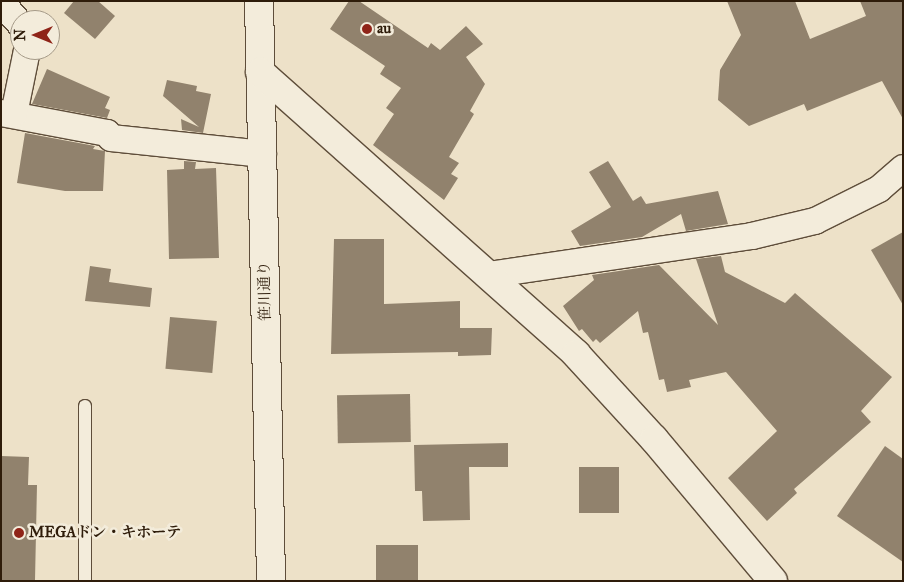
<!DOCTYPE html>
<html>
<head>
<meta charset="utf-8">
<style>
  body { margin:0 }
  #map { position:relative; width:904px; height:582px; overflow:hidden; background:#ede1c8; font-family:"IM FELL Great Primer","Noto Serif JP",serif }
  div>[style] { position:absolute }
  .building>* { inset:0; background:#91826d; transform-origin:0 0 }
  .roads { filter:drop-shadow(1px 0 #5e4d3a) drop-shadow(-1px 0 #5e4d3a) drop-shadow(0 1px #5e4d3a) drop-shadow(0 -1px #5e4d3a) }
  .service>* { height:12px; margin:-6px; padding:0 6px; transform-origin:6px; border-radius:6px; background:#f3ecdb }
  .minor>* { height:26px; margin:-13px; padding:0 13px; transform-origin:13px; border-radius:13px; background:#f3ecdb }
  .tertiary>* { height:28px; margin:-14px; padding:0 14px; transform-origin:14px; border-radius:14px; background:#f3ecdb }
  .dots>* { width:14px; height:14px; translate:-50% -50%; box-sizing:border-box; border:2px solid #f3ecdb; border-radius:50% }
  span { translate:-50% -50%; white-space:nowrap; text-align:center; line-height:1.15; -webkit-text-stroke:5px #f3ecdb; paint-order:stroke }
  .poi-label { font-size:15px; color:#2e1c0a; font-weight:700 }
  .left { translate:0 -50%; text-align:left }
  .street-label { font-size:15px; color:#2e1c0a }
  .frame { position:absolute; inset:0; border:2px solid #2e1c0a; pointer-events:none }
  .north { position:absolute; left:10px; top:10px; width:50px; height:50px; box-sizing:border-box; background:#f3ecdb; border:1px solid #a49987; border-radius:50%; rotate:270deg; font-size:14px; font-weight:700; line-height:20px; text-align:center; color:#2e1c0a }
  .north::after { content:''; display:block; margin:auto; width:18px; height:22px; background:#8f2418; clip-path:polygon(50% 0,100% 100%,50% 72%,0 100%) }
</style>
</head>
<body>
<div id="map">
  <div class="building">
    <div style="clip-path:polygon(74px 1px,98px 1px,115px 16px,95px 39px,64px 13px)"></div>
    <div style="clip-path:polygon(349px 1px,359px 1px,428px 48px,431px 43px,440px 50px,466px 26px,483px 44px,466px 57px,485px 84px,470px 111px,474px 114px,449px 157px,459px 163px,451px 174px,458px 178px,444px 200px,373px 145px,394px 114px,386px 108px,401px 88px,380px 74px,385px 66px,330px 29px)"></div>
    <div style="clip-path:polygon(727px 1px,795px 1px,810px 39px,866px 16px,860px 1px,903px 1px,903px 119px,882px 81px,807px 111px,804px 104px,749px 126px,718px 100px,720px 70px,741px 35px)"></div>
    <div style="clip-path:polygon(47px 69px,110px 97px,105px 108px,110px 110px,107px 118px,32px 104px)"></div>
    <div style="clip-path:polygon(167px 80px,197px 86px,196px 91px,211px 94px,203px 133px,182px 130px,181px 119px,199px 127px,163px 96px)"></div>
    <div style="clip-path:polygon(25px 133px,95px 146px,93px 149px,105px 151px,103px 191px,65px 191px,17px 183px)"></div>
    <div style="clip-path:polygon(184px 161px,196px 162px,195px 169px,216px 168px,219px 258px,169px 259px,167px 170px,184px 169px)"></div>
    <div style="clip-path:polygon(608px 161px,633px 201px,641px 196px,646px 204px,718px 191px,728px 224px,686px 231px,681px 214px,642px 237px,580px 246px,571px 231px,611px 207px,589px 172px)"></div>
    <div style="clip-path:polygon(903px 232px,903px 305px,871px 250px)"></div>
    <div style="clip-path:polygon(334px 239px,384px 239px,384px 304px,460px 301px,460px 328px,492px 328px,491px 355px,458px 356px,458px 352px,331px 354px)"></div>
    <div style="clip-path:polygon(721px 256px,725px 272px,785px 303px,795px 293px,892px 377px,861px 411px,871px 422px,794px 489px,797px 493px,767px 521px,728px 478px,777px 431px,726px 372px,689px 380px,691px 387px,667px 392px,664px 379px,659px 380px,648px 332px,643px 333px,638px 311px,600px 343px,596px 339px,593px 342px,582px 329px,579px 331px,563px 306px,594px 280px,592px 275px,659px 265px,718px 325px,696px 259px)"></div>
    <div style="clip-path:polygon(90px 266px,111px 269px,109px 282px,152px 288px,150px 307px,85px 301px)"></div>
    <div style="left:170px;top:317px;width:47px;height:52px;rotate:5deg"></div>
    <div style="left:410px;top:394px;width:48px;height:73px;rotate:89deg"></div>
    <div style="clip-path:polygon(508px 443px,508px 467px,469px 467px,470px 520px,423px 521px,422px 491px,415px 491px,414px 445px)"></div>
    <div style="clip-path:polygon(885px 446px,903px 459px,903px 562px,837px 516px)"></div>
    <div style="clip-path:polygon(1px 456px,29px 457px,28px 485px,37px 485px,35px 581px,1px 581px)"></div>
    <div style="left:579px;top:467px;width:40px;height:46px"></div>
    <div style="left:376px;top:545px;width:42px;height:36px"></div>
  </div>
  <div class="roads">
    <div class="service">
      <div style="left:85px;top:406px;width:175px;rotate:90deg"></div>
    </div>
    <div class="minor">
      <div style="left:1px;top:2px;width:29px;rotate:49deg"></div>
      <div style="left:1px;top:113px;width:108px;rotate:10.7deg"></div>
      <div style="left:107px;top:133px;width:6px;rotate:51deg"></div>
      <div style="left:111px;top:138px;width:153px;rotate:6deg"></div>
      <div style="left:14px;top:114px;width:65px;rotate:-78.5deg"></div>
      <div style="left:488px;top:275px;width:267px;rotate:-8.4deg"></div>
      <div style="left:752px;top:236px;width:65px;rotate:-13.4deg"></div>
      <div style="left:815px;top:221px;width:72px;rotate:-26.6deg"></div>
      <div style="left:879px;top:189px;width:32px;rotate:-41deg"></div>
    </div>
    <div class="tertiary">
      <div style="left:259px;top:1px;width:580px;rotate:88.81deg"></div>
      <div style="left:260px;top:72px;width:424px;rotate:41.7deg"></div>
      <div style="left:576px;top:354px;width:115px;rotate:47.5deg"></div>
      <div style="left:654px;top:439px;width:185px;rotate:50deg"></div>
    </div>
  </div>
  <div class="dots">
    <div style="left:367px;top:29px;background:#8f2418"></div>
    <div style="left:19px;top:533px;background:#8f2418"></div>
  </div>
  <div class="poi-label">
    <span class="left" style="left:377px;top:29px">au</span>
    <span class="left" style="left:29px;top:533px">MEGAドン・キホーテ</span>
  </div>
  <div class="street-label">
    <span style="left:265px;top:291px;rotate:-91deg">笹川通り</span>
  </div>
  <div class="frame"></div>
  <div class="north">N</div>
</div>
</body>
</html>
